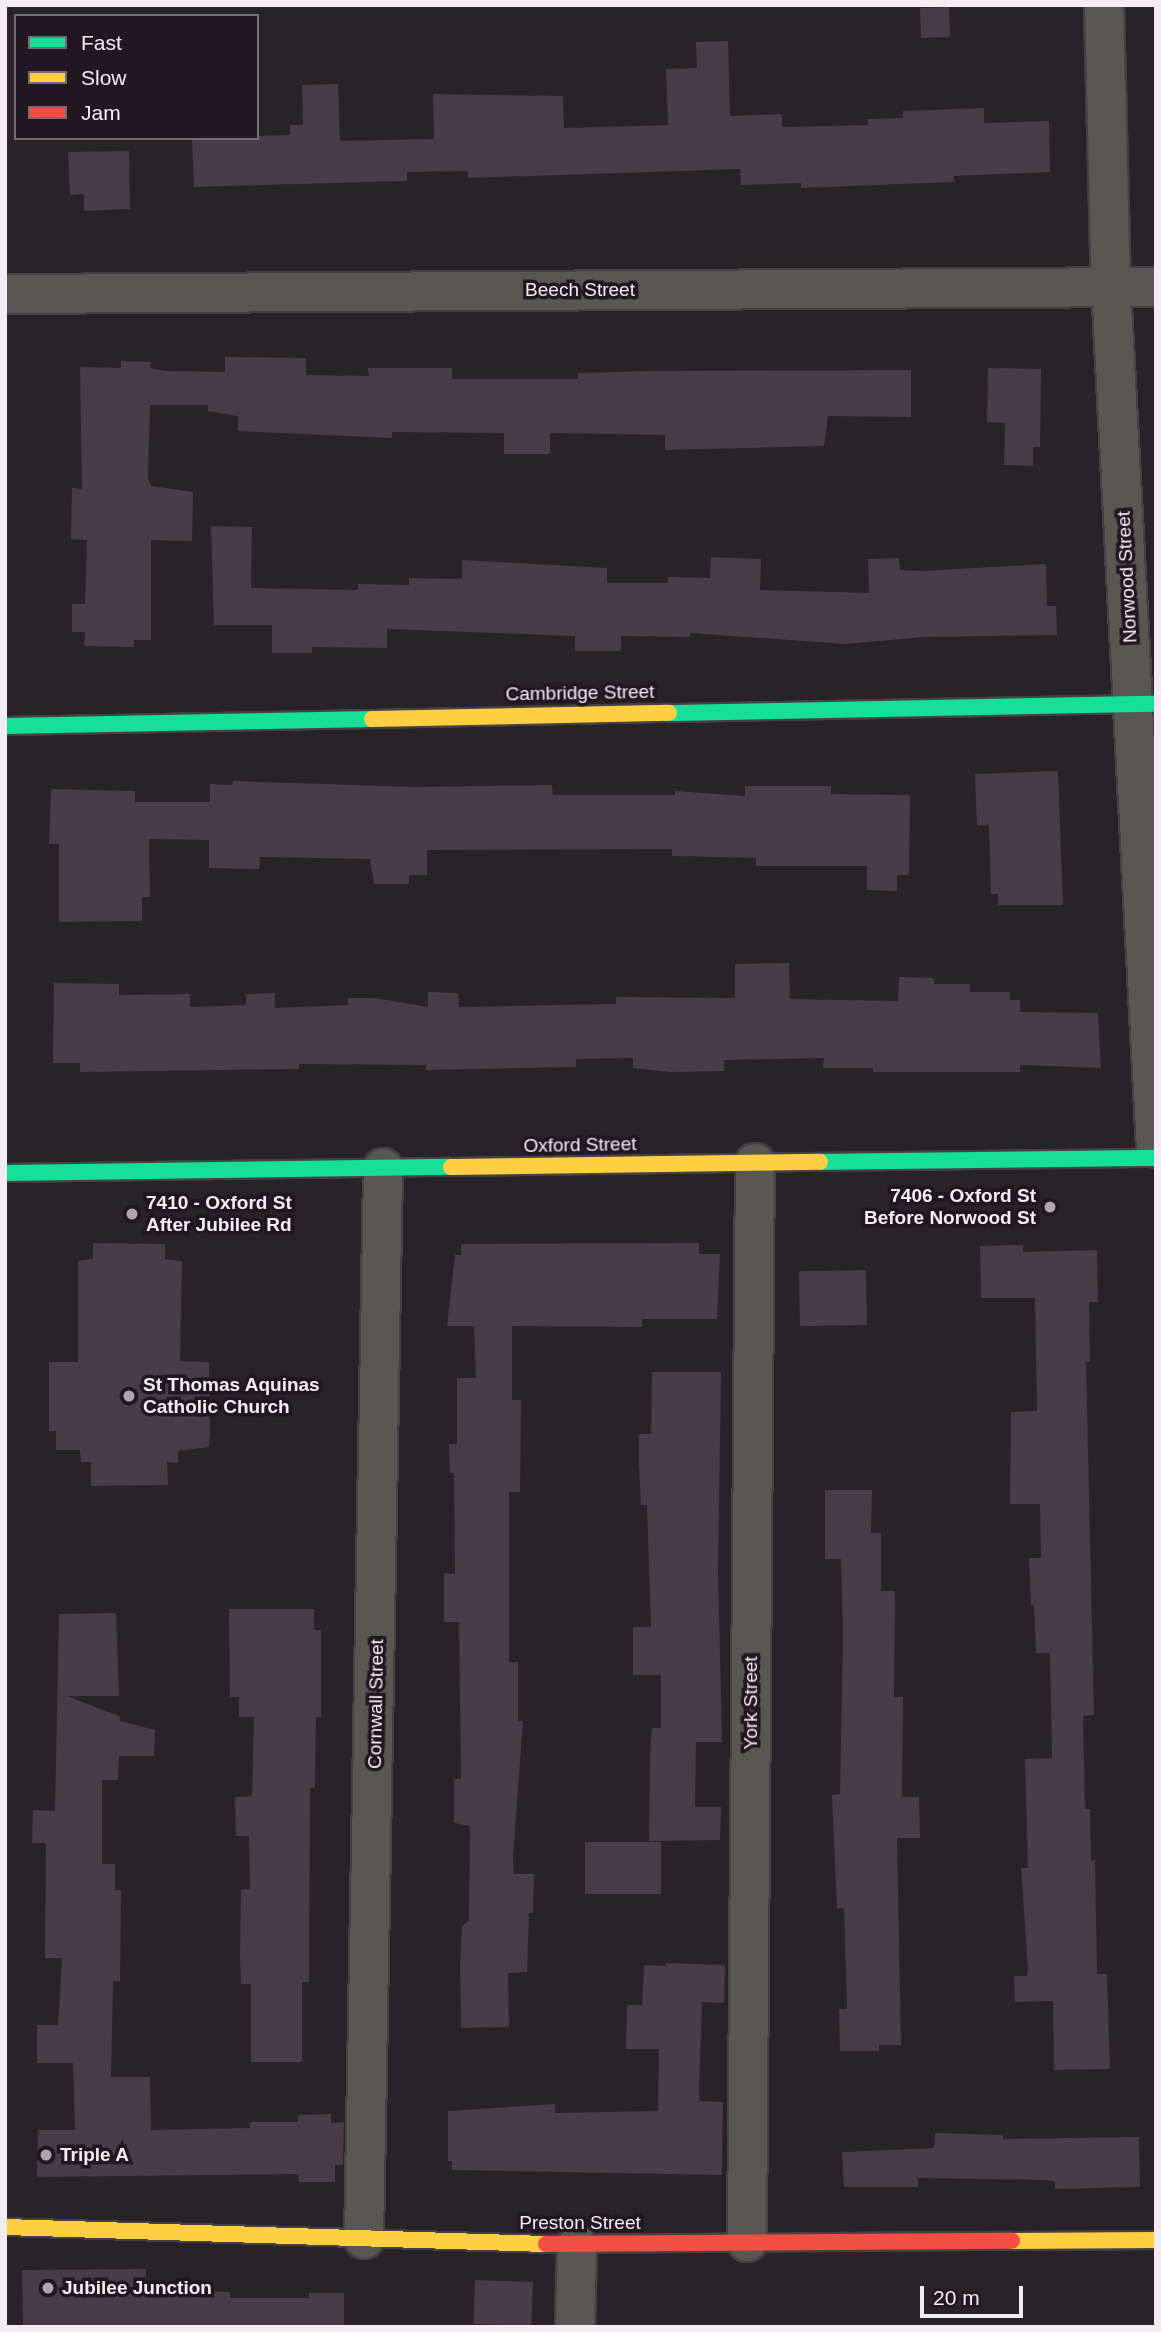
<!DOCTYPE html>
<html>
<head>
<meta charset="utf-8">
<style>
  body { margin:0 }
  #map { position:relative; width:1161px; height:2332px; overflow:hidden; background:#282328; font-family:Arial,sans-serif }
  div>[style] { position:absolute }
  .building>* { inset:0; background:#463d46; transform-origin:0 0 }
  .roads { filter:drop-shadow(2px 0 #444044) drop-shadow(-2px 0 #444044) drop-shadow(0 2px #444044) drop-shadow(0 -2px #444044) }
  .street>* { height:38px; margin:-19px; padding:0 19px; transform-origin:19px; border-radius:19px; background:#585751 }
  .fast>* { height:16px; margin:-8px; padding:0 8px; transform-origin:8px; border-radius:8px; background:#16e098 }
  .slow>* { height:16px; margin:-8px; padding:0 8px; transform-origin:8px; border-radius:8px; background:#ffcf43 }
  .jam>* { height:16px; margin:-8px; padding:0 8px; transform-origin:8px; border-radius:8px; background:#f24e42 }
  .dots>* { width:19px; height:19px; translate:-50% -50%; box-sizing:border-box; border:4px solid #211721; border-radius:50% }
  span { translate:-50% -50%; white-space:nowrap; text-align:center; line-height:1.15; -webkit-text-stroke:7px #211721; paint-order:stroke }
  .street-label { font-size:19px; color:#f4ecf3 }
  .poi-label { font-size:19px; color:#f4ecf3; font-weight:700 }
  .right { translate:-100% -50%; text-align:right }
  .left { translate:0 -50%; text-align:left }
  .frame { position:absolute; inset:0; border:7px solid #f4ecf3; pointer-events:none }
  .legend { position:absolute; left:14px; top:14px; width:245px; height:126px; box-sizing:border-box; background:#211721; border:2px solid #756c75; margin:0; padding:9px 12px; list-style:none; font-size:21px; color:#f4ecf3 }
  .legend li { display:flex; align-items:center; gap:14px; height:35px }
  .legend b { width:35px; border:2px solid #756c75 }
  .scale { position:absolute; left:920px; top:2286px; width:103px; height:32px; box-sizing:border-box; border:4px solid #f4ecf3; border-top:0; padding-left:9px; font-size:21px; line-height:24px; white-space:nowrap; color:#f4ecf3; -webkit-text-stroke:5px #211721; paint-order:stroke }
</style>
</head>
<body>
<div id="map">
  <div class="building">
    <div style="left:949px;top:7px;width:30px;height:29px;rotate:88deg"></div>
    <div style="clip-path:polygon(728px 41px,730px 116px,782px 114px,782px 127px,868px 125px,868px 119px,903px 118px,903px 111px,984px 108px,984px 123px,1049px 121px,1050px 172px,954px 176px,954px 182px,801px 188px,801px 183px,741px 185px,740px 169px,468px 178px,468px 171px,407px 172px,407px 181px,194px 187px,192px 138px,290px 135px,290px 125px,303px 125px,302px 85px,338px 84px,340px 141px,434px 139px,433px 94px,563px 96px,564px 128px,668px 125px,666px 69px,697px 68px,696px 42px)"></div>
    <div style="clip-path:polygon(129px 151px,130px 209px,84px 211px,84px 194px,70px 195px,68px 152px)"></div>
    <div style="clip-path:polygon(225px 357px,306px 358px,306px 375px,369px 376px,368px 368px,452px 368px,452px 379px,578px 379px,578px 373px,650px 371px,911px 370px,911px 417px,828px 416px,824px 446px,665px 450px,665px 435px,550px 433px,550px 454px,504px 454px,504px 433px,392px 432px,392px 438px,238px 431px,238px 416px,208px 411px,208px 405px,150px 405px,148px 479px,151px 486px,193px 492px,192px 541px,151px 540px,151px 640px,134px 640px,134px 647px,84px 646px,85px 632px,72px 632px,72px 604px,85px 604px,87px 540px,71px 539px,72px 488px,82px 489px,80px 367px,121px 368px,121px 361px,151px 362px,150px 368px,164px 371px,225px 372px)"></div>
    <div style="clip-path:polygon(988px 368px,1041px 369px,1040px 447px,1033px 447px,1033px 466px,1004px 465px,1005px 423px,987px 422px)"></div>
    <div style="clip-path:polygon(211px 526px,252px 527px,251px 588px,358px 590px,358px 584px,409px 585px,409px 578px,462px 579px,462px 560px,607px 568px,607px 583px,668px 583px,668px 577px,710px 578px,711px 557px,761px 559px,760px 590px,869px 593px,868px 559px,899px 558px,900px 570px,922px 571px,1046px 564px,1047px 606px,1056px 606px,1057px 635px,924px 637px,846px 644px,690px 633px,690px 637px,621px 636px,621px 651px,575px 651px,575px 636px,387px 629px,387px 648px,312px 647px,312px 653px,272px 653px,272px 625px,214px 625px)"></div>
    <div style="clip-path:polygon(1058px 771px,1063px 905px,998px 905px,998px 894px,991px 894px,989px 825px,977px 826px,975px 774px)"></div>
    <div style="clip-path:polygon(233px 781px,416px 787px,552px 785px,553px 795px,675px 795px,675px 791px,745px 796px,745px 786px,831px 786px,831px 794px,910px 795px,909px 875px,897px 875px,897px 891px,867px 890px,867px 866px,756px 866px,756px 858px,672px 856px,672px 849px,427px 850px,427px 875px,409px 875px,409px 884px,374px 884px,370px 859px,260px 857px,259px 869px,209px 868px,209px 840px,149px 839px,150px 897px,142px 897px,142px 921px,59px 922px,59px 844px,49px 844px,51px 789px,135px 791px,135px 802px,210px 802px,210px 784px,232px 785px)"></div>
    <div style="clip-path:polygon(789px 963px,790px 999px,898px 1001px,899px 977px,934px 978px,934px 984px,970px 984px,970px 992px,1010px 992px,1010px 1000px,1020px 1000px,1020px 1012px,1098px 1013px,1101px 1068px,1020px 1065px,1020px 1072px,873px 1072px,873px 1068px,823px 1068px,824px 1058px,724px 1060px,724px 1071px,670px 1072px,633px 1068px,633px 1058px,576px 1059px,576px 1067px,426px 1070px,426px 1065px,299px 1064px,299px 1069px,80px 1072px,80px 1063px,53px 1063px,54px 983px,119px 984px,119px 995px,190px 994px,190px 1007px,246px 1005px,246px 994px,275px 993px,275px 1008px,348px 1005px,348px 998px,374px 998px,428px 1007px,428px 992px,458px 993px,459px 1007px,616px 1004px,616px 997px,735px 998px,735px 964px)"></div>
    <div style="clip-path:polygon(93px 1243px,165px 1244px,165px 1259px,182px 1261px,180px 1361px,209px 1362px,210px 1432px,209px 1447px,178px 1451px,178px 1463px,167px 1462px,168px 1485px,91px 1486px,91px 1462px,81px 1462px,80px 1450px,56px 1450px,56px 1431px,49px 1431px,49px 1362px,78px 1362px,78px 1261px,93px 1259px)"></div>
    <div style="clip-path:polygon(699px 1243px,699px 1254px,720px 1254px,717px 1319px,642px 1319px,642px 1327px,512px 1326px,512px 1400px,521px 1400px,520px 1492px,509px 1492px,509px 1662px,518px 1662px,518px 1721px,523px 1721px,513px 1858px,514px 1874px,534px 1874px,533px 1913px,529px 1913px,527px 1972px,508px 1973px,509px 2027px,461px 2028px,460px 1966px,462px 1926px,469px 1921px,470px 1826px,454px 1823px,454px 1779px,461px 1779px,459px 1622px,444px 1622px,444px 1573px,455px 1574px,454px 1473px,450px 1473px,449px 1444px,457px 1444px,457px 1378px,476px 1378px,474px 1326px,447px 1326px,455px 1255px,461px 1255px,461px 1244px)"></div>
    <div style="clip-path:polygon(1023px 1245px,1023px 1252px,1097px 1250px,1098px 1302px,1089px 1302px,1090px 1362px,1086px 1362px,1094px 1715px,1083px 1716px,1085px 1809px,1090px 1809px,1091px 1861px,1095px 1860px,1097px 1974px,1107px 1974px,1110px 2069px,1054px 2070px,1053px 2001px,1015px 2002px,1014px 1976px,1027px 1976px,1028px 1969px,1021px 1868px,1028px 1868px,1025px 1759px,1052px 1758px,1050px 1653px,1036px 1653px,1034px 1605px,1031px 1605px,1029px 1558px,1041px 1558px,1040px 1504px,1010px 1504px,1011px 1412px,1037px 1411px,1035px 1298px,981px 1298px,980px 1246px)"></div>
    <div style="left:866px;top:1270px;width:55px;height:67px;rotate:89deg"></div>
    <div style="clip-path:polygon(652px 1372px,721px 1372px,718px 1572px,722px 1742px,696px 1742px,695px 1807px,721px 1807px,720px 1840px,649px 1841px,650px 1757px,652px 1728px,661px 1728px,661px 1675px,633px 1675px,633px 1627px,651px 1627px,647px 1505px,641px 1505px,639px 1464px,639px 1434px,651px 1434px)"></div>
    <div style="clip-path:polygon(825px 1490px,872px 1490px,871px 1533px,881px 1533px,881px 1591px,895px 1591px,894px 1697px,903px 1697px,902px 1797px,919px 1797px,920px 1838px,897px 1838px,901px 2045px,879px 2045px,879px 2051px,840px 2051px,839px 2009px,847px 2009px,844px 1908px,837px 1909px,832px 1795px,840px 1794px,843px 1633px,841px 1559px,825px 1559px)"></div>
    <div style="clip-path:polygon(229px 1609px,314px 1609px,314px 1630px,321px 1630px,321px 1718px,316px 1717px,315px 1788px,310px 1788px,309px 1982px,302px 1982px,302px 2062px,251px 2062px,251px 1984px,241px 1984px,240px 1955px,241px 1890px,250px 1889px,249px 1836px,236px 1836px,235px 1797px,252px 1796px,254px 1717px,239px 1717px,239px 1697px,230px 1697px)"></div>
    <div style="clip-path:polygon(116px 1613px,119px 1696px,67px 1696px,119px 1716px,120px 1721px,155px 1730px,154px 1756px,119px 1756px,118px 1780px,102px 1780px,102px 1864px,115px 1864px,115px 1890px,121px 1890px,120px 1981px,113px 1981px,111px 2077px,150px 2077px,151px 2130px,250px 2128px,250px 2122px,298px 2122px,298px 2115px,331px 2114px,331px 2123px,344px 2122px,343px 2165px,335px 2165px,335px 2182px,299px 2182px,298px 2174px,37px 2177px,38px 2130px,75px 2130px,73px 2063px,37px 2063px,37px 2025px,58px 2025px,62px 1958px,45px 1958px,46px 1843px,32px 1843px,33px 1810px,55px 1811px,59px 1614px)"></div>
    <div style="left:585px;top:1842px;width:76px;height:52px"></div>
    <div style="clip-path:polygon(666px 1963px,725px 1965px,724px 2003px,702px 2002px,699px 2092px,700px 2101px,723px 2102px,722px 2175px,452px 2170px,452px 2161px,448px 2161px,448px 2111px,555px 2104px,555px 2113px,658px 2111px,659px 2049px,626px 2049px,627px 2005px,642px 2005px,644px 1965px,666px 1966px)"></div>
    <div style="clip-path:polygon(935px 2133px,1003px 2135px,1003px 2139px,1139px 2137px,1140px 2187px,1055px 2189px,1055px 2182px,1047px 2180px,918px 2178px,918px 2187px,844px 2187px,842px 2152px,934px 2148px)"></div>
    <div style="clip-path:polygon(146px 2269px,146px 2289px,230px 2292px,230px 2298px,309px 2298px,309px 2293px,344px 2293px,344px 2327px,23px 2327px,22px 2270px)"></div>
    <div style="left:475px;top:2280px;width:58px;height:44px;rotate:2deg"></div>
  </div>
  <div class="roads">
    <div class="street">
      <div style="left:1104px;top:5px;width:281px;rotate:88.6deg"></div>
      <div style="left:1111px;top:286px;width:863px;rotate:87.01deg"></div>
      <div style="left:5px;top:294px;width:1151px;rotate:-0.35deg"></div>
      <div style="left:364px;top:2239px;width:1071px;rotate:-88.98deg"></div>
      <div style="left:747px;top:2242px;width:1079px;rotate:-89.58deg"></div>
      <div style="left:575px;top:2327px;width:82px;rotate:-88.6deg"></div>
    </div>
    <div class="fast">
      <div style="left:669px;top:713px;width:487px;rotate:-1.1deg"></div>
      <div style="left:5px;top:726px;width:367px;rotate:-1.1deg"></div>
      <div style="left:820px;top:1162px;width:336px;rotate:-0.7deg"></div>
      <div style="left:5px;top:1173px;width:446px;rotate:-0.8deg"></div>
    </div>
    <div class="slow">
      <div style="left:372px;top:719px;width:297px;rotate:-1.2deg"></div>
      <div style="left:451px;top:1167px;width:369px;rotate:-0.8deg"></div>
      <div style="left:5px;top:2227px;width:541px;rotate:1.8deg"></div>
      <div style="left:1012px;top:2241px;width:144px;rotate:-0.4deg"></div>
    </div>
    <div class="jam">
      <div style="left:546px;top:2244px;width:466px;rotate:-0.4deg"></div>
    </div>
  </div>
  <div class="dots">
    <div style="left:1050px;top:1207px;background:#ada6ac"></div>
    <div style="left:132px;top:1214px;background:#ada6ac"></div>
    <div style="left:129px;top:1396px;background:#ada6ac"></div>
    <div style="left:46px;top:2155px;background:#ada6ac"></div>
    <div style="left:48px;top:2288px;background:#ada6ac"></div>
  </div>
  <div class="street-label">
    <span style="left:580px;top:290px">Beech Street</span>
    <span style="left:1127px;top:577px;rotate:-93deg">Norwood Street</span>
    <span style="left:580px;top:693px;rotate:-1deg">Cambridge Street</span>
    <span style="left:580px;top:1145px;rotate:-1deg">Oxford Street</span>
    <span style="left:751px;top:1703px;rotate:-90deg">York Street</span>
    <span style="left:376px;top:1704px;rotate:-89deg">Cornwall Street</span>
    <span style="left:580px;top:2223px">Preston Street</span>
  </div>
  <div class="poi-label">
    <span class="right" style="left:1036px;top:1207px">7406 - Oxford St<br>Before Norwood St</span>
    <span class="left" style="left:146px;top:1214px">7410 - Oxford St<br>After Jubilee Rd</span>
    <span class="left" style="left:143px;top:1396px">St Thomas Aquinas<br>Catholic Church</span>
    <span class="left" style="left:60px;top:2155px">Triple A</span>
    <span class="left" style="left:62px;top:2288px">Jubilee Junction</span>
  </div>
  <div class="frame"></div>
  <ul class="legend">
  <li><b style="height:9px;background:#16e098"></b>Fast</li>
  <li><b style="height:9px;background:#ffcf43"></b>Slow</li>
  <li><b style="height:9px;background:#f24e42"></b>Jam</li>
  </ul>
  <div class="scale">20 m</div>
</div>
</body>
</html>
